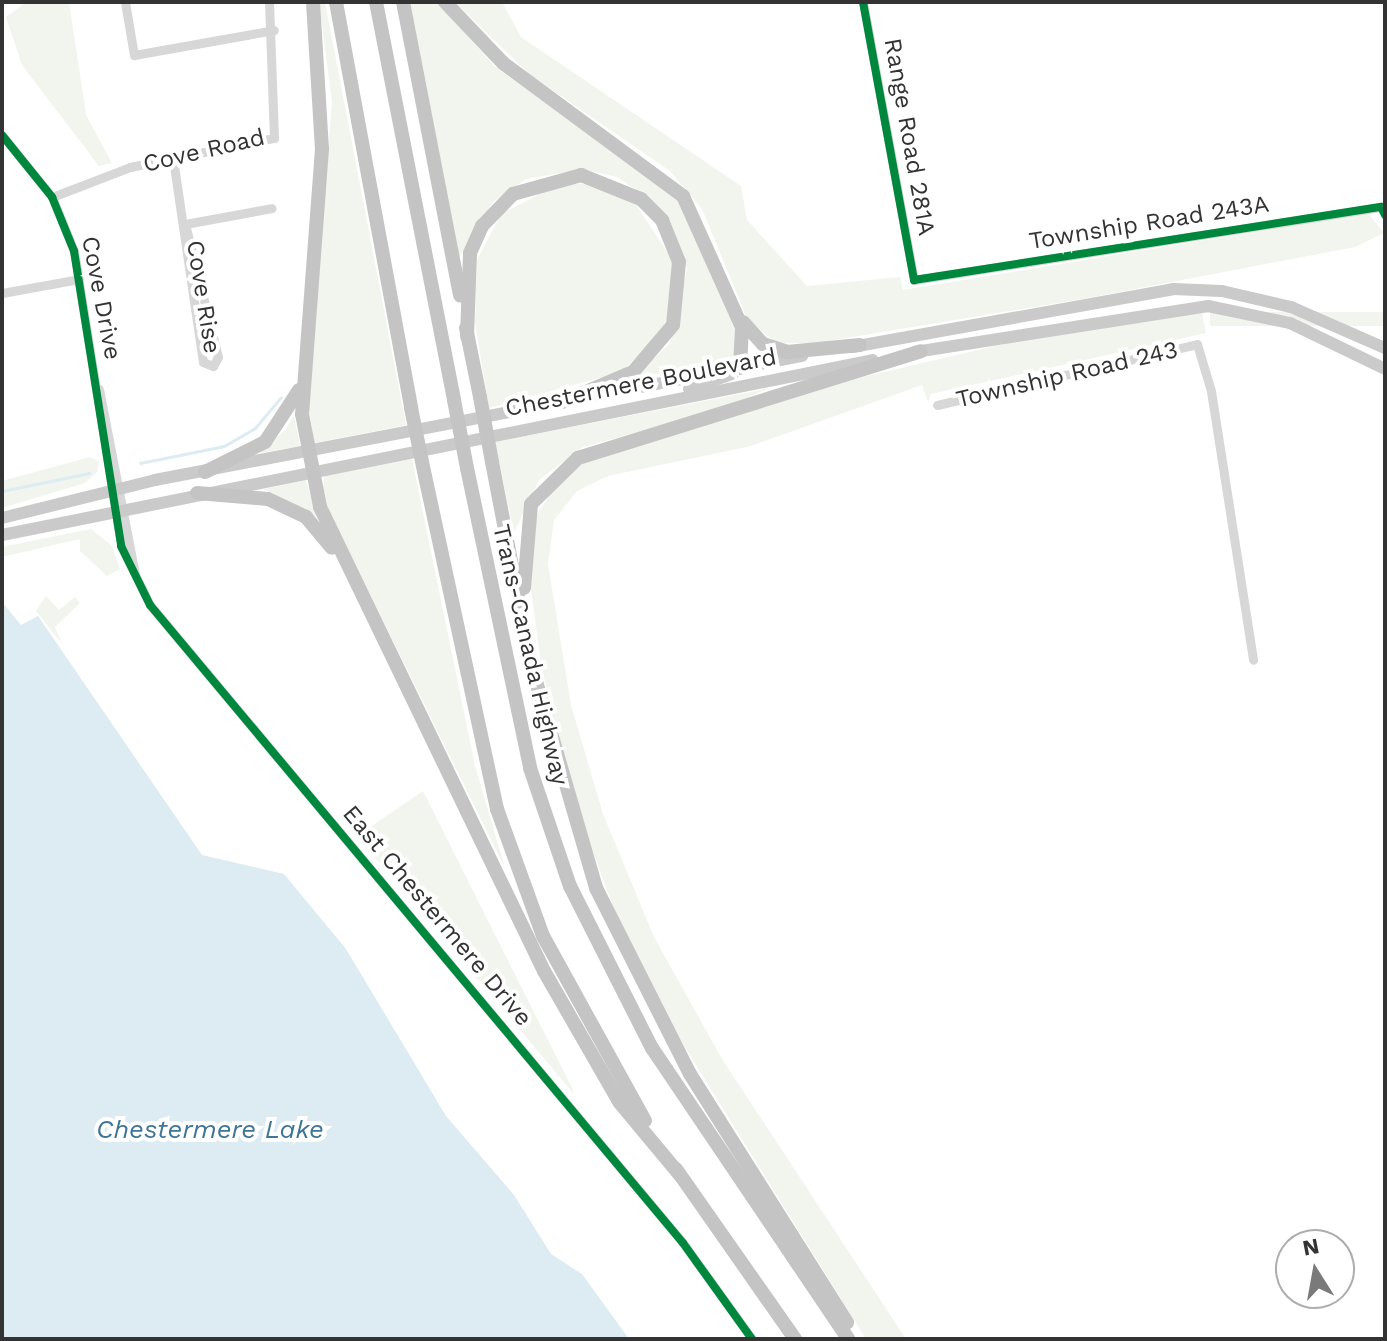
<!DOCTYPE html>
<html>
<head>
<meta charset="utf-8">
<style>
  body { margin:0 }
  #map { position:relative; width:1387px; height:1341px; overflow:hidden; background:#fff; font-family:"Work Sans",sans-serif }
  div>[style] { position:absolute }
  .green>* { inset:0; background:#f1f5ed; transform-origin:0 0 }
  .water>* { inset:0; background:#ddebf3 }
  .stream>* { height:3px; margin:-1.5px; padding:0 1.5px; transform-origin:1.5px; border-radius:1.5px; background:#ddebf3 }
  .minor>* { height:9px; margin:-4.5px; padding:0 4.5px; transform-origin:4.5px; border-radius:4.5px; background:#d7d7d7 }
  .major>* { height:12px; margin:-6px; padding:0 6px; transform-origin:6px; border-radius:6px; background:#cacaca }
  .highway>* { height:14px; margin:-7px; padding:0 7px; transform-origin:7px; border-radius:7px; background:#c4c4c4 }
  .highway-bridge>* { height:14px; margin:-7px; padding:0 7px; transform-origin:7px; border-radius:7px; background:#c4c4c4 }
  .cycleway>* { height:8px; margin:-4px; padding:0 4px; transform-origin:4px; border-radius:4px; background:#00873e }
  span { translate:-50% -50%; white-space:nowrap; text-align:center; line-height:1.15; -webkit-text-stroke:8px #fff; paint-order:stroke }
  .street-label { font-size:24px; color:#333 }
  .water-label { font-size:26px; color:#3f7597; font-style:italic }
  .frame { position:absolute; inset:0; border:4px solid #333; pointer-events:none }
  .north { position:absolute; left:1275px; top:1229px; width:80px; height:80px; box-sizing:border-box; background:#fff; border:2px solid #adadad; border-radius:50%; rotate:349deg; font-size:22px; font-weight:700; line-height:32px; text-align:center; color:#333 }
  .north::after { content:''; display:block; margin:auto; width:28px; height:36px; background:#7a7a7a; clip-path:polygon(50% 0,100% 100%,50% 72%,0 100%) }
</style>
</head>
<body>
<div id="map">
  <div class="green">
    <div style="clip-path:polygon(26px 2px,69px 2px,86px 115px,112px 163px,99px 166px,22px 65px,6px 17px)"></div>
    <div style="clip-path:polygon(319px 2px,325px 2px,406px 425px,314px 443px,308px 400px,332px 102px)"></div>
    <div style="clip-path:polygon(409px 2px,439px 2px,494px 66px,676px 197px,734px 323px,735px 360px,634px 378px,670px 343px,687px 269px,673px 229px,653px 201px,617px 177px,583px 169px,526px 179px,493px 202px,458px 259px)"></div>
    <div style="clip-path:polygon(455px 2px,502px 2px,521px 37px,741px 186px,747px 220px,807px 286px,900px 277px,903px 290px,1368px 213px,1384px 233px,1355px 247px,1088px 298px,816px 343px,776px 343px,747px 318px,702px 209px,670px 171px,529px 74px)"></div>
    <div style="clip-path:polygon(559px 184px,586px 184px,635px 203px,673px 261px,670px 312px,659px 336px,621px 372px,489px 408px,475px 323px,477px 260px,501px 214px)"></div>
    <div style="left:1385px;top:312px;width:14px;height:175px;rotate:90deg"></div>
    <div style="clip-path:polygon(1202px 313px,1206px 333px,931px 394px,928px 402px,922px 385px,751px 446px,608px 476px,577px 491px,554px 520px,548px 564px,571px 705px,603px 814px,654px 937px,722px 1059px,906px 1339px,866px 1339px,673px 1028px,623px 933px,571px 792px,541px 664px,527px 559px,538px 513px,560px 479px,594px 456px,824px 386px,1086px 325px)"></div>
    <div style="clip-path:polygon(770px 388px,716px 411px,583px 447px,539px 480px,514px 533px,495px 442px)"></div>
    <div style="clip-path:polygon(294px 416px,300px 446px,260px 453px,285px 430px)"></div>
    <div style="clip-path:polygon(90px 457px,99px 462px,97px 472px,85px 483px,2px 508px,2px 481px)"></div>
    <div style="clip-path:polygon(412px 459px,475px 766px,505px 868px,323px 499px,324px 476px)"></div>
    <div style="clip-path:polygon(306px 480px,317px 517px,264px 489px)"></div>
    <div style="clip-path:polygon(91px 529px,112px 546px,120px 569px,107px 576px,80px 551px,80px 539px,2px 557px,2px 547px)"></div>
    <div style="clip-path:polygon(46px 596px,59px 610px,75px 597px,80px 603px,55px 627px,62px 644px,36px 611px)"></div>
    <div style="clip-path:polygon(423px 791px,572px 1088px,574px 1094px,357px 836px)"></div>
  </div>
  <div class="water">
    <div style="clip-path:polygon(2px 602px,21px 625px,38px 616px,202px 855px,284px 874px,346px 949px,446px 1116px,514px 1195px,551px 1254px,582px 1274px,629px 1339px,2px 1339px)"></div>
  </div>
  <div class="stream">
    <div style="left:140px;top:463px;width:86px;rotate:-11.4deg"></div>
    <div style="left:224px;top:446px;width:36px;rotate:-30deg"></div>
    <div style="left:255px;top:428px;width:40px;rotate:-50deg"></div>
    <div style="left:2px;top:491px;width:89px;rotate:-11.7deg"></div>
  </div>
  <div class="minor">
    <div style="left:125px;top:2px;width:54px;rotate:80.4deg"></div>
    <div style="left:134px;top:55px;width:142px;rotate:-10.1deg"></div>
    <div style="left:863px;top:2px;width:283px;rotate:79.6deg"></div>
    <div style="left:914px;top:280px;width:473px;rotate:-8.9deg"></div>
    <div style="left:1381px;top:207px;width:9px;rotate:63deg"></div>
    <div style="left:2px;top:135px;width:80px;rotate:51.1deg"></div>
    <div style="left:52px;top:197px;width:58px;rotate:67.8deg"></div>
    <div style="left:74px;top:251px;width:299px;rotate:80.9deg"></div>
    <div style="left:121px;top:546px;width:66px;rotate:63.8deg"></div>
    <div style="left:150px;top:605px;width:831px;rotate:50.12deg"></div>
    <div style="left:683px;top:1243px;width:118px;rotate:54.3deg"></div>
    <div style="left:173px;top:159px;width:205px;rotate:81.6deg"></div>
    <div style="left:203px;top:362px;width:11px;rotate:22deg"></div>
    <div style="left:213px;top:366px;width:10px;rotate:-61deg"></div>
    <div style="left:218px;top:357px;width:137px;rotate:-103.9deg"></div>
    <div style="left:52px;top:197px;width:84px;rotate:-21deg"></div>
    <div style="left:130px;top:167px;width:147px;rotate:-11.4deg"></div>
    <div style="left:274px;top:138px;width:136px;rotate:-92.1deg"></div>
    <div style="left:185px;top:224px;width:88px;rotate:-10.4deg"></div>
    <div style="left:2px;top:293px;width:78px;rotate:-10.3deg"></div>
    <div style="left:99px;top:389px;width:188px;rotate:79deg"></div>
    <div style="left:937px;top:405px;width:267px;rotate:-13.2deg"></div>
    <div style="left:1197px;top:344px;width:49px;rotate:73.4deg"></div>
    <div style="left:1211px;top:391px;width:272px;rotate:81.1deg"></div>
  </div>
  <div class="major">
    <div style="left:852px;top:347px;width:326px;rotate:-10.2deg"></div>
    <div style="left:1173px;top:289px;width:49px;rotate:2.3deg"></div>
    <div style="left:1222px;top:291px;width:71px;rotate:13.1deg"></div>
    <div style="left:1291px;top:307px;width:103px;rotate:23.6deg"></div>
    <div style="left:915px;top:352px;width:297px;rotate:-8.9deg"></div>
    <div style="left:1208px;top:306px;width:84px;rotate:11.7deg"></div>
    <div style="left:1290px;top:323px;width:106px;rotate:25.8deg"></div>
    <div style="left:689px;top:389px;width:46px;rotate:-19.2deg"></div>
    <div style="left:2px;top:518px;width:158px;rotate:-13.9deg"></div>
    <div style="left:155px;top:480px;width:659px;rotate:-10.85deg"></div>
    <div style="left:2px;top:535px;width:888px;rotate:-11.36deg"></div>
  </div>
  <div class="highway">
    <div style="left:313px;top:2px;width:147px;rotate:86.5deg"></div>
    <div style="left:322px;top:149px;width:266px;rotate:94.3deg"></div>
    <div style="left:302px;top:414px;width:95px;rotate:79deg"></div>
    <div style="left:320px;top:507px;width:515px;rotate:64.23deg"></div>
    <div style="left:544px;top:971px;width:152px;rotate:60.1deg"></div>
    <div style="left:620px;top:1103px;width:94px;rotate:50.2deg"></div>
    <div style="left:336px;top:2px;width:413px;rotate:79.5deg"></div>
    <div style="left:376px;top:2px;width:406px;rotate:78.9deg"></div>
    <div style="left:403px;top:2px;width:299px;rotate:79deg"></div>
    <div style="left:445px;top:2px;width:84px;rotate:46.4deg"></div>
    <div style="left:503px;top:63px;width:224px;rotate:36.5deg"></div>
    <div style="left:683px;top:196px;width:144px;rotate:65.8deg"></div>
    <div style="left:742px;top:327px;width:41px;rotate:92.8deg"></div>
    <div style="left:743px;top:322px;width:30px;rotate:48deg"></div>
    <div style="left:763px;top:344px;width:25px;rotate:18deg"></div>
    <div style="left:787px;top:352px;width:73px;rotate:-5.5deg"></div>
    <div style="left:466px;top:328px;width:70px;rotate:78.5deg"></div>
    <div style="left:467px;top:336px;width:83px;rotate:-87.9deg"></div>
    <div style="left:470px;top:253px;width:30px;rotate:-66deg"></div>
    <div style="left:482px;top:226px;width:45px;rotate:-45.9deg"></div>
    <div style="left:513px;top:194px;width:71px;rotate:-15.6deg"></div>
    <div style="left:581px;top:175px;width:65px;rotate:21.8deg"></div>
    <div style="left:641px;top:199px;width:30px;rotate:45deg"></div>
    <div style="left:662px;top:220px;width:45px;rotate:68deg"></div>
    <div style="left:679px;top:262px;width:63px;rotate:95.4deg"></div>
    <div style="left:673px;top:325px;width:62px;rotate:130.4deg"></div>
    <div style="left:633px;top:372px;width:77px;rotate:157.1deg"></div>
    <div style="left:492px;top:462px;width:206px;rotate:79.1deg"></div>
    <div style="left:531px;top:664px;width:233px;rotate:73.8deg"></div>
    <div style="left:596px;top:888px;width:208px;rotate:63.2deg"></div>
    <div style="left:690px;top:1074px;width:294px;rotate:57.7deg"></div>
    <div style="left:467px;top:468px;width:307px;rotate:78.1deg"></div>
    <div style="left:530px;top:768px;width:125px;rotate:71.3deg"></div>
    <div style="left:570px;top:886px;width:182px;rotate:63.2deg"></div>
    <div style="left:652px;top:1048px;width:351px;rotate:56deg"></div>
    <div style="left:205px;top:472px;width:67px;rotate:-26.6deg"></div>
    <div style="left:265px;top:442px;width:62px;rotate:-56.8deg"></div>
    <div style="left:425px;top:476px;width:341px;rotate:77.8deg"></div>
    <div style="left:497px;top:809px;width:135px;rotate:70.1deg"></div>
    <div style="left:543px;top:936px;width:211px;rotate:61.1deg"></div>
    <div style="left:197px;top:493px;width:71px;rotate:4.8deg"></div>
    <div style="left:268px;top:499px;width:42px;rotate:25.3deg"></div>
    <div style="left:306px;top:517px;width:40px;rotate:50deg"></div>
    <div style="left:524px;top:588px;width:84px;rotate:-85.2deg"></div>
    <div style="left:531px;top:504px;width:66px;rotate:-44.4deg"></div>
    <div style="left:578px;top:458px;width:359px;rotate:-17.3deg"></div>
    <div style="left:676px;top:1169px;width:208px;rotate:55deg"></div>
  </div>
  <div class="highway-bridge">
    <div style="left:480px;top:397px;width:66px;rotate:79.5deg"></div>
    <div style="left:454px;top:400px;width:69px;rotate:79.2deg"></div>
    <div style="left:411px;top:408px;width:69px;rotate:78.4deg"></div>
  </div>
  <div class="cycleway">
    <div style="left:863px;top:2px;width:283px;rotate:79.6deg"></div>
    <div style="left:914px;top:280px;width:473px;rotate:-8.9deg"></div>
    <div style="left:1381px;top:207px;width:9px;rotate:63deg"></div>
    <div style="left:2px;top:135px;width:80px;rotate:51.1deg"></div>
    <div style="left:52px;top:197px;width:58px;rotate:67.8deg"></div>
    <div style="left:74px;top:251px;width:299px;rotate:80.9deg"></div>
    <div style="left:121px;top:546px;width:66px;rotate:63.8deg"></div>
    <div style="left:150px;top:605px;width:831px;rotate:50.12deg"></div>
    <div style="left:683px;top:1243px;width:118px;rotate:54.3deg"></div>
  </div>
  <div class="street-label">
    <span style="left:909px;top:137px;rotate:80deg">Range Road 281A</span>
    <span style="left:204px;top:151px;rotate:-13deg">Cove Road</span>
    <span style="left:1149px;top:223px;rotate:-9deg">Township Road 243A</span>
    <span style="left:203px;top:297px;rotate:81deg">Cove Rise</span>
    <span style="left:101px;top:298px;rotate:79deg">Cove Drive</span>
    <span style="left:1067px;top:375px;rotate:-13deg">Township Road 243</span>
    <span style="left:641px;top:383px;rotate:-11deg">Chestermere Boulevard</span>
    <span style="left:530px;top:655px;rotate:77deg">Trans-Canada Highway</span>
    <span style="left:437px;top:916px;rotate:50deg">East Chestermere Drive</span>
  </div>
  <div class="water-label">
    <span style="left:210px;top:1130px">Chestermere Lake</span>
  </div>
  <div class="frame"></div>
  <div class="north">N</div>
</div>
</body>
</html>
